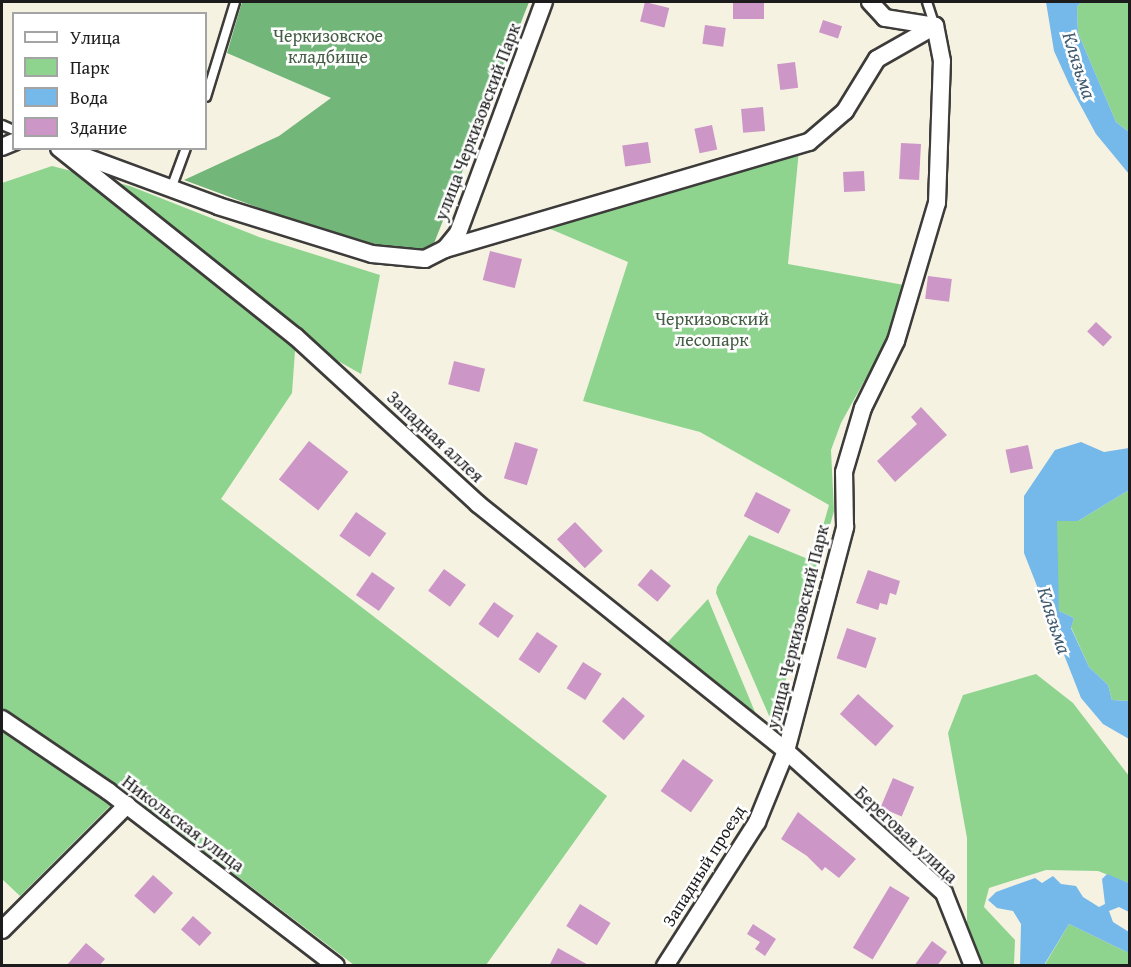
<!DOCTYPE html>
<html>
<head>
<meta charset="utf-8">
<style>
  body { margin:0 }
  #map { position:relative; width:1131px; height:967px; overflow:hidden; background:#f5f2e2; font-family:"Gentium Book Plus",serif }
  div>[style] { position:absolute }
  .green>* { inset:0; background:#8ed48e }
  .forest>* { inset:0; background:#72b679 }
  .water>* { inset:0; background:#75b8ea }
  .building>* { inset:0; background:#cc96c7; transform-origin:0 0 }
  .roads { filter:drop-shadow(2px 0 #3d3c3a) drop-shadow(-2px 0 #3d3c3a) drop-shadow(0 2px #3d3c3a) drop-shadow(0 -2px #3d3c3a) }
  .lane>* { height:8px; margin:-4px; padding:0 4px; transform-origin:4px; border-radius:4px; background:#fff }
  .street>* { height:16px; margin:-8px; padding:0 8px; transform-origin:8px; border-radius:8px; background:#fff }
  span { translate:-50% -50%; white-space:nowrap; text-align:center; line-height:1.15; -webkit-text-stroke:5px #fff; paint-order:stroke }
  .park-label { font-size:18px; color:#445c44 }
  .street-label { font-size:18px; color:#1c1c1c }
  .water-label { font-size:20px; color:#405a6e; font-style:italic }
  .frame { position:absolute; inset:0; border:3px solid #1c1c1c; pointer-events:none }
  .legend { position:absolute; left:12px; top:12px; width:195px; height:138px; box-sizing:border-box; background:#fff; border:2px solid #a4a4a4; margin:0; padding:8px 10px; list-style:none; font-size:18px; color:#1c1c1c }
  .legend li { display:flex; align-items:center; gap:12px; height:30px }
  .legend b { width:30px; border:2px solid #a4a4a4 }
</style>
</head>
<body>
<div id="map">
  <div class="green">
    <div style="clip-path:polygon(1081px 2px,1129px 2px,1129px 132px,1116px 122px,1078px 33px,1077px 7px)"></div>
    <div style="clip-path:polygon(799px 150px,788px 264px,904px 285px,887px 340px,841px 423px,831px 450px,834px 511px,773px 725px,716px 593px,717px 587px,749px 535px,813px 561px,829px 505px,700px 432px,583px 401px,628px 262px,527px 219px)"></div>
    <div style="clip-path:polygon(52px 166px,130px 186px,259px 237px,380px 275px,361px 374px,296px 337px,292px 393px,221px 499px,607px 796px,486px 965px,354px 965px,125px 791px,20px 896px,2px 879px,2px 183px)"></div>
    <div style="clip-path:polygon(1129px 490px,1129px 701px,1112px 700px,1108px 685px,1089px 667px,1071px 627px,1074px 618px,1059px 611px,1055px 557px,1057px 521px,1078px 521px)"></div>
    <div style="clip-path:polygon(708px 599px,762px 729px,667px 643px)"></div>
    <div style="clip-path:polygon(1036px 674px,1073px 703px,1129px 776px,1129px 883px,1098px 871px,1046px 870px,989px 888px,984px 907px,1015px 940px,1014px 965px,967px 965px,967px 838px,948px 733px,963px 695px)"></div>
    <div style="clip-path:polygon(1069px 924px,1129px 953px,1129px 965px,1044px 966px)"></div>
  </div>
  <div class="forest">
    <div style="clip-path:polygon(242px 2px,529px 2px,431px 251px,375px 245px,305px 225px,184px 180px,279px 136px,331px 98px,227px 53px)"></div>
  </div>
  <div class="water">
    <div style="clip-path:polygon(1046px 2px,1081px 2px,1077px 7px,1078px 33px,1116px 122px,1129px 132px,1129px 174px,1096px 134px,1069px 84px,1054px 51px)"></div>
    <div style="clip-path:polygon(1081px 442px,1104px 452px,1129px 448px,1129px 490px,1078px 521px,1057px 521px,1059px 611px,1074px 618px,1071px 628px,1089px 667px,1108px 685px,1112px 700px,1129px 701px,1129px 739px,1103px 724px,1081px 698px,1024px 553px,1024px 496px,1055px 450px)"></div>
    <div style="clip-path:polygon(1107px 874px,1129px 883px,1129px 912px,1119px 907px,1109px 911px,1113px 922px,1129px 932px,1129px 953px,1069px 924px,1044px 965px,1020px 965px,1021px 924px,1013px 911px,997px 908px,988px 900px,996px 892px,1035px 878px,1042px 883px,1053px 876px,1061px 884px,1076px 886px,1083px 897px,1099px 907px,1105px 904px,1102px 879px)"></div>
  </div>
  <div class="building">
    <div style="left:645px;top:2px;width:25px;height:20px;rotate:14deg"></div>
    <div style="left:733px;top:2px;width:31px;height:17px"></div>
    <div style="left:823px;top:20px;width:20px;height:13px;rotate:18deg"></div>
    <div style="left:705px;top:25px;width:21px;height:19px;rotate:8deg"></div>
    <div style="left:795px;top:62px;width:26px;height:18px;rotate:83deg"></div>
    <div style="left:763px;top:107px;width:24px;height:22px;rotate:85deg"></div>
    <div style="left:712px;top:125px;width:25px;height:18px;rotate:78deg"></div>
    <div style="left:648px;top:142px;width:21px;height:26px;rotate:82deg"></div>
    <div style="left:901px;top:143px;width:20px;height:36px;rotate:3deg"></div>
    <div style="left:864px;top:171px;width:20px;height:21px;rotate:87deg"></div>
    <div style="left:490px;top:251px;width:33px;height:30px;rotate:14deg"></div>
    <div style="left:928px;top:276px;width:24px;height:23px;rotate:7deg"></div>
    <div style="left:1096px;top:322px;width:22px;height:13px;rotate:43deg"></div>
    <div style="left:454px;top:361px;width:32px;height:24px;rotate:14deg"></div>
    <div style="clip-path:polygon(921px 407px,947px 435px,895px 482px,877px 461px,917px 424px,911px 417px)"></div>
    <div style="left:309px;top:441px;width:50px;height:49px;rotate:38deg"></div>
    <div style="left:515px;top:442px;width:24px;height:38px;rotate:17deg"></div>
    <div style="left:1028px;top:445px;width:24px;height:23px;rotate:78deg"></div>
    <div style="left:756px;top:492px;width:39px;height:27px;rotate:27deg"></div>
    <div style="left:356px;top:512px;width:37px;height:29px;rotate:35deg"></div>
    <div style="left:575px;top:522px;width:40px;height:25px;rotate:46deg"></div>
    <div style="left:444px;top:569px;width:27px;height:27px;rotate:36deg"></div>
    <div style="left:651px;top:569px;width:26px;height:21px;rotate:40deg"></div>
    <div style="clip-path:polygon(868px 570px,900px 581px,896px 595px,890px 593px,887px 605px,880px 603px,878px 610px,856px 603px)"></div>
    <div style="left:372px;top:572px;width:28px;height:28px;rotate:35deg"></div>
    <div style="left:494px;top:602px;width:24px;height:27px;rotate:35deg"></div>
    <div style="left:847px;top:628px;width:31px;height:32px;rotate:19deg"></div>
    <div style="left:537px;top:632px;width:25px;height:33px;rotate:34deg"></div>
    <div style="left:583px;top:662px;width:22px;height:31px;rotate:32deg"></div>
    <div style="left:858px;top:694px;width:48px;height:27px;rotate:42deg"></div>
    <div style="left:623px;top:697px;width:29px;height:32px;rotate:41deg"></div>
    <div style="left:683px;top:759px;width:37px;height:39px;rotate:35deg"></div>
    <div style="left:893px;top:778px;width:23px;height:32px;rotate:23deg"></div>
    <div style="clip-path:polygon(798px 812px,856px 859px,839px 878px,825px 867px,822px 871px,807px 856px,781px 839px)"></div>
    <div style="left:153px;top:875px;width:27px;height:28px;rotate:42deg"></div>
    <div style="left:890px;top:886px;width:23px;height:72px;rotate:31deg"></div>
    <div style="left:580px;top:904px;width:36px;height:26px;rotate:32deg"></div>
    <div style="left:193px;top:916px;width:25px;height:18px;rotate:42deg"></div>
    <div style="clip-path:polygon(753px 924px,776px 939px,765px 956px,755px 949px,760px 942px,747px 934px)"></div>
    <div style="clip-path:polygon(932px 941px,947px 952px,937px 966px,914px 966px)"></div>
    <div style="clip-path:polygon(86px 943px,105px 959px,99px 966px,66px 966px)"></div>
    <div style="clip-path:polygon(558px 948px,590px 966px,549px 966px)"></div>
  </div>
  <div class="roads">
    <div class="lane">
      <div style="left:927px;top:2px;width:25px;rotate:72deg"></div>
      <div style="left:206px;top:97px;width:99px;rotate:-73deg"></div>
      <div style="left:2px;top:125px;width:13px;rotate:23deg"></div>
      <div style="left:172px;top:186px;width:40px;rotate:-69.8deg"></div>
    </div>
    <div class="street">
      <div style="left:2px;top:147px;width:13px;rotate:-23deg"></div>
      <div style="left:59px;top:148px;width:303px;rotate:38.6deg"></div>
      <div style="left:296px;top:337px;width:247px;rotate:42.5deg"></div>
      <div style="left:478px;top:504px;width:395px;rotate:38.7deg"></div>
      <div style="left:786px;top:751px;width:212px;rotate:41.9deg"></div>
      <div style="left:944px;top:893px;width:79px;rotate:68.3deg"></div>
      <div style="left:67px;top:150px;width:161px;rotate:20.3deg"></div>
      <div style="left:218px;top:206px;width:161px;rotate:17.3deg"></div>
      <div style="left:372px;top:254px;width:53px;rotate:5.4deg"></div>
      <div style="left:425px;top:259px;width:22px;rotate:-27deg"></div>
      <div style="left:445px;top:249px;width:21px;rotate:-51deg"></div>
      <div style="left:458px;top:233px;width:246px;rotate:-69.6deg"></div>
      <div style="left:445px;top:249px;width:379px;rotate:-16.4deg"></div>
      <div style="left:809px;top:142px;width:48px;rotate:-40.7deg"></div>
      <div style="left:845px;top:111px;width:61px;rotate:-58.4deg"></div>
      <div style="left:877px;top:59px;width:67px;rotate:-29.6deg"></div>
      <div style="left:2px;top:719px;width:128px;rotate:34.2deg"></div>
      <div style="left:108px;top:791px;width:287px;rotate:37.5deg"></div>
      <div style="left:2px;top:930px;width:177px;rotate:-45deg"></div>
      <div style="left:665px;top:966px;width:171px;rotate:-57.4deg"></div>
      <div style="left:757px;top:822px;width:77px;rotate:-67.8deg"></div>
      <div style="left:786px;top:751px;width:232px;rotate:-75.2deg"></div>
      <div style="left:845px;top:527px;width:55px;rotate:-91deg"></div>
      <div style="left:844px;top:472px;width:67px;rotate:-73.5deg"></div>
      <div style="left:863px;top:408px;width:75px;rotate:-63.8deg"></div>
      <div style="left:896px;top:341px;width:144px;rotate:-73.5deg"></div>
      <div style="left:937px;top:203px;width:142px;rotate:-88deg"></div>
      <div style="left:942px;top:61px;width:36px;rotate:-101deg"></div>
      <div style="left:935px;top:26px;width:51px;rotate:-170.9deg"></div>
      <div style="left:885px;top:18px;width:22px;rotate:-133deg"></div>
    </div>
  </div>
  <div class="park-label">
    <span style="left:328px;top:47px">Черкизовское<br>кладбище</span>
    <span style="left:712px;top:330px">Черкизовский<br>лесопарк</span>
  </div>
  <div class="street-label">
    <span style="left:478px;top:122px;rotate:-69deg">улица Черкизовский Парк</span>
    <span style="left:435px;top:437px;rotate:43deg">Западная аллея</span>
    <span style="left:798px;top:627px;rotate:-76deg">улица Черкизовский Парк</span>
    <span style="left:183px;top:824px;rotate:37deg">Никольская улица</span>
    <span style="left:906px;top:835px;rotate:43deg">Береговая улица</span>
    <span style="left:704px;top:866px;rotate:-58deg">Западный проезд</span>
  </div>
  <div class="water-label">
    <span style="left:1080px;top:65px;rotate:72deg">Клязьма</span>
    <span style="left:1055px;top:620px;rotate:72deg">Клязьма</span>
  </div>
  <div class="frame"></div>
  <ul class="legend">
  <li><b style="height:8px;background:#fff"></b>Улица</li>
  <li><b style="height:16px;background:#8ed48e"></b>Парк</li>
  <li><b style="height:16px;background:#75b8ea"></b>Вода</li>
  <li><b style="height:16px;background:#cc96c7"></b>Здание</li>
  </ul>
</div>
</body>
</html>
